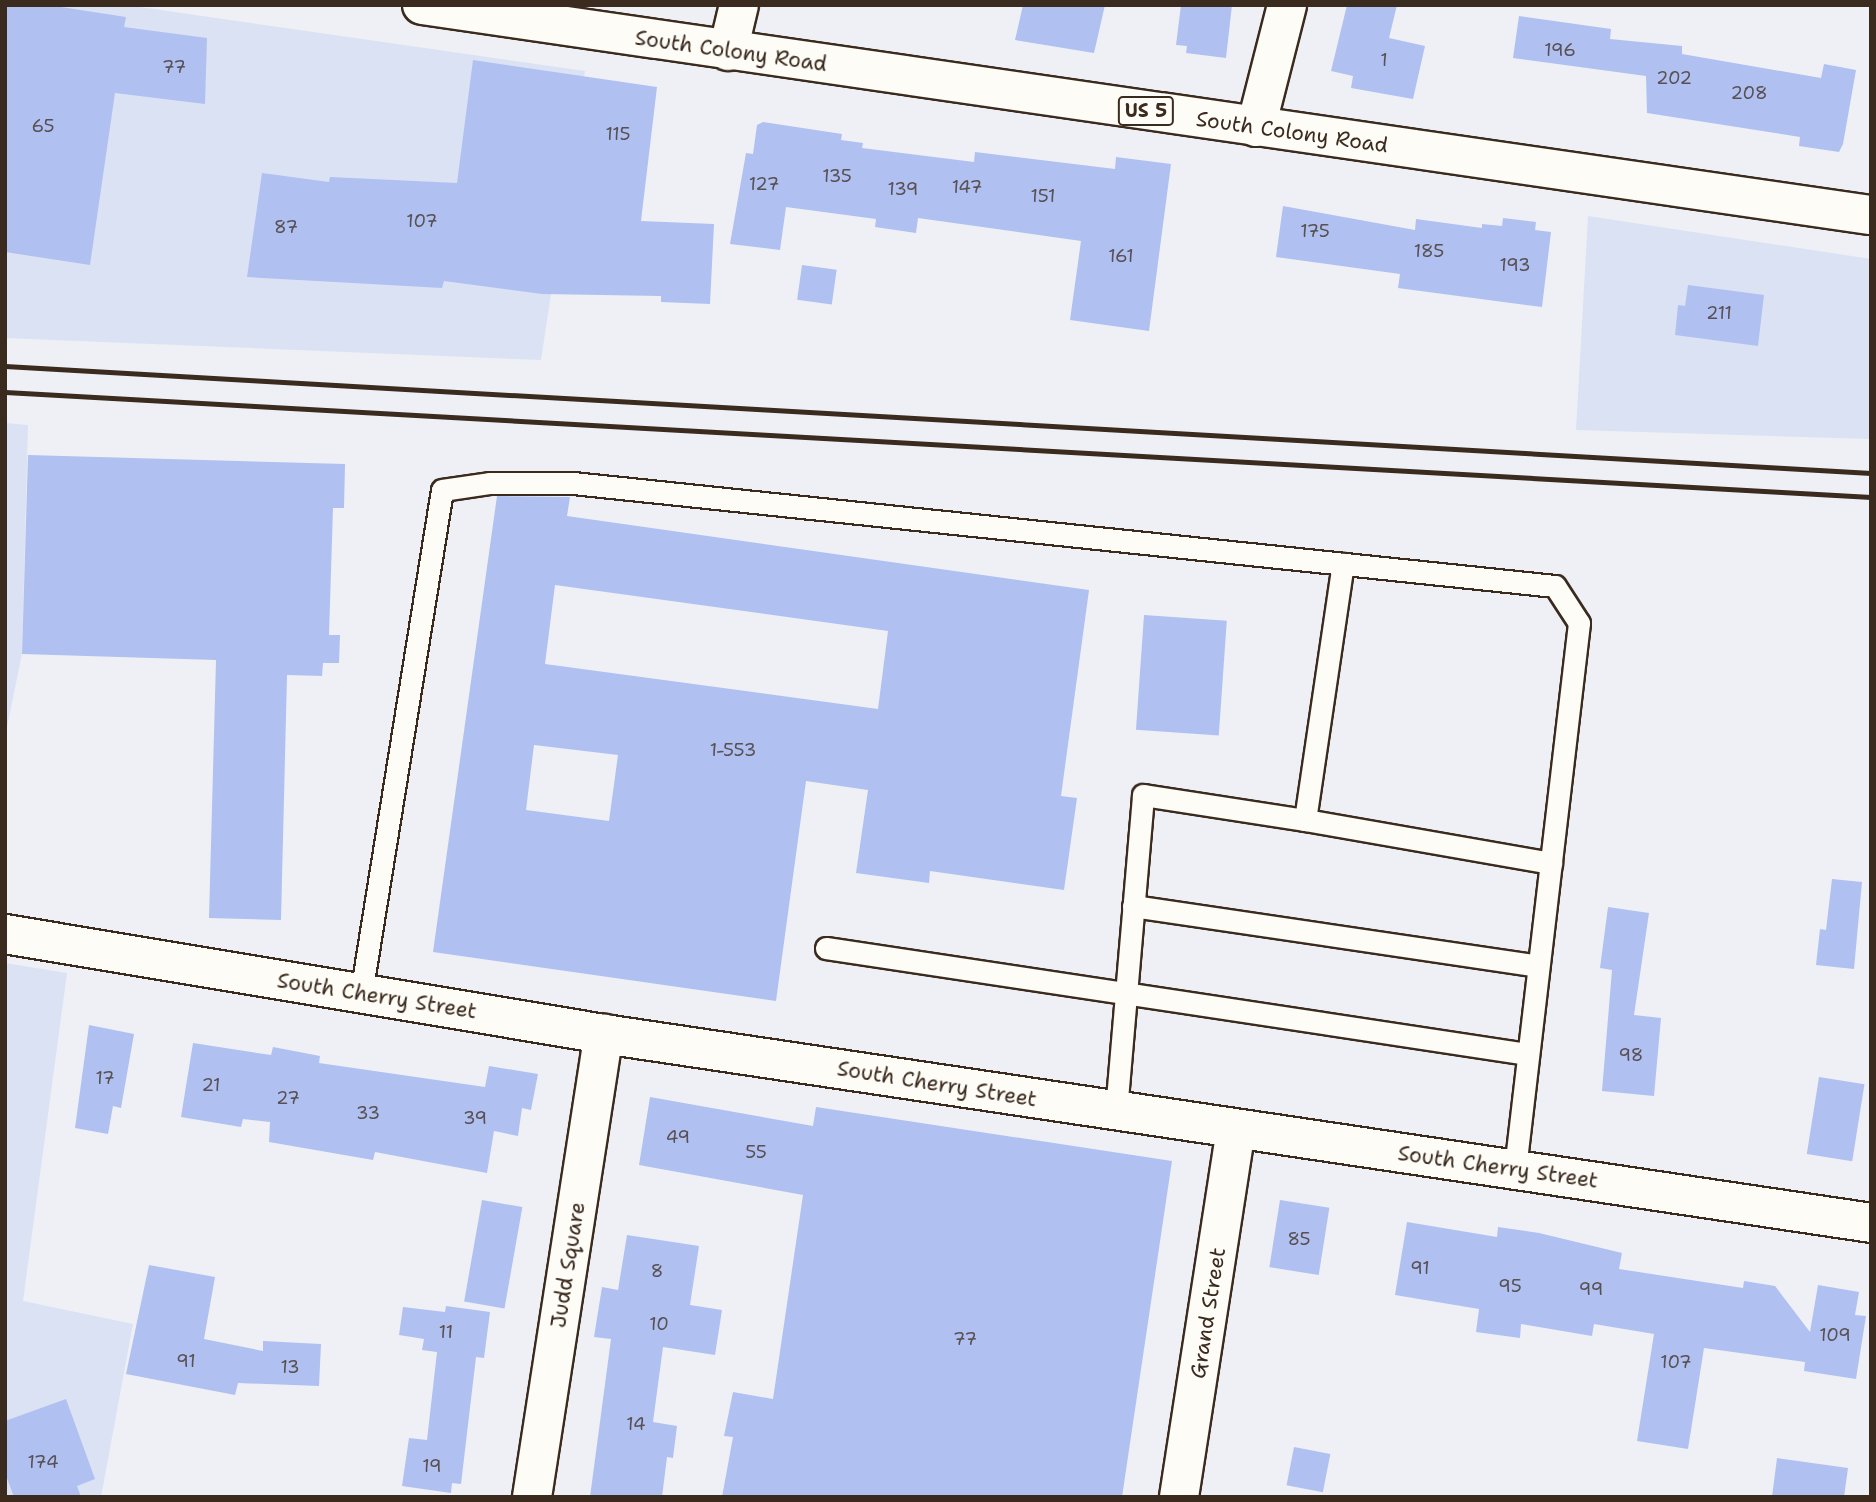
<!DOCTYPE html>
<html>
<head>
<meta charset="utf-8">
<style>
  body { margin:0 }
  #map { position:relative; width:1876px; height:1502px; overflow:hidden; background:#eef0f6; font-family:"Shantell Sans",sans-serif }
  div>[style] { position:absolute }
  .built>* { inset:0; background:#dbe2f4 }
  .building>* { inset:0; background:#b0c1f1; transform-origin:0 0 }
  .roads { filter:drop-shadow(2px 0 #3b2a1e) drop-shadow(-2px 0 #3b2a1e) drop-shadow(0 2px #3b2a1e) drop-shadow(0 -2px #3b2a1e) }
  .lane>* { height:21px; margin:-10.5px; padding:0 10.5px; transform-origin:10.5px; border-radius:10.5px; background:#fdfcf7 }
  .street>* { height:38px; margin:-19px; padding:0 19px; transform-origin:19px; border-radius:19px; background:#fdfcf7 }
  .primary>* { height:38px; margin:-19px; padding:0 19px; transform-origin:19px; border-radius:19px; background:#fdfcf7 }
  .rail>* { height:5px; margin:-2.5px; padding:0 2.5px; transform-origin:2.5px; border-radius:2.5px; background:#3b2a1e }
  span { translate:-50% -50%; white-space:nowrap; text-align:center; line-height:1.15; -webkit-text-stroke:5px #fdfcf7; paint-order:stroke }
  .number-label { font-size:18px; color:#585053 }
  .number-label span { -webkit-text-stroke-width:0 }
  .shield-label span { padding:2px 5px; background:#fdfcf7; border:2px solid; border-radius:5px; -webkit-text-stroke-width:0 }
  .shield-label { font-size:19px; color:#3b2a1e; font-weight:700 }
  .street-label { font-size:21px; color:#3b2a1e }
  .frame { position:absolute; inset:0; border:7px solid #3b2a1e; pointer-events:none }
</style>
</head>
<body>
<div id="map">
  <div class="built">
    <div style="clip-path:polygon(5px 5px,126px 5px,585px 71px,541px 360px,5px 338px)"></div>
    <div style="clip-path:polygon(1588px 216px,1871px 259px,1871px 439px,1576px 430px)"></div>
    <div style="clip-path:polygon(5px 423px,28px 425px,22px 654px,6px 732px)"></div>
    <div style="clip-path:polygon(5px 963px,67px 973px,23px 1301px,133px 1324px,101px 1497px,5px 1497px)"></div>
  </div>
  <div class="building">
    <div style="clip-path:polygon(5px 5px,48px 5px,126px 17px,124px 27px,207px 38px,205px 104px,115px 93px,90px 265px,5px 252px)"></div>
    <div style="clip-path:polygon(1023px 5px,1105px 5px,1094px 53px,1015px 40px)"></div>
    <div style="clip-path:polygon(1181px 5px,1232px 5px,1226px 58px,1186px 53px,1187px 46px,1176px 45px)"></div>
    <div style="clip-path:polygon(1347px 5px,1397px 5px,1389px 38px,1425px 46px,1413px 99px,1351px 88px,1353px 76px,1331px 71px)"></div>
    <div style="clip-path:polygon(1519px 16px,1611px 29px,1610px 39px,1682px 46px,1682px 54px,1821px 78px,1824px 64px,1856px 70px,1843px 144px,1839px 152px,1799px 146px,1800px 137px,1647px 113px,1646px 76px,1513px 58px)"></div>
    <div style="clip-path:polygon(473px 60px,657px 87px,641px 221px,714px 224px,710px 304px,661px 302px,661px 296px,542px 294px,444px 281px,442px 288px,247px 277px,262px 173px,329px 182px,330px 177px,457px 183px)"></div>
    <div style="clip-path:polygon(763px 122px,842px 134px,841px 140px,863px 143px,862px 148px,974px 162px,975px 152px,1115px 169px,1116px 157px,1171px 164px,1149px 331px,1070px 320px,1081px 241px,918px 218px,916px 233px,875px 227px,876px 219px,786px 207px,780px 250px,730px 244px,746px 153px,753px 154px,757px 125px)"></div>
    <div style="clip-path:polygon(1283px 206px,1415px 230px,1416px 219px,1482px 228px,1482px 224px,1502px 226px,1503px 218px,1536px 222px,1535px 230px,1551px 232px,1542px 307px,1398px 288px,1400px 274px,1276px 257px)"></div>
    <div style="left:802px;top:265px;width:35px;height:35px;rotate:8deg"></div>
    <div style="clip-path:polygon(1688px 285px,1764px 295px,1758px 346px,1675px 335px,1678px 305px,1685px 306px)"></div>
    <div style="clip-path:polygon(28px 455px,345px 464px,344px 508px,333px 508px,329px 635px,340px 635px,339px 663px,323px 663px,322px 676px,287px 675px,281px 920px,209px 918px,216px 660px,22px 654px)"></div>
    <div style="clip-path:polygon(evenodd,497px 496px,570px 497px,567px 516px,1089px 590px,1061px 796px,1077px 798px,1064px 890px,930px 871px,929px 883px,856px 873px,868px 790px,806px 781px,776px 1001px,433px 952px,497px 496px,555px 585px,888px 631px,878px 709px,545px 664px,555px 585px,497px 496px,534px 745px,618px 755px,609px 821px,526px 810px,534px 745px)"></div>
    <div style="left:1144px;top:615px;width:83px;height:115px;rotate:4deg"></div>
    <div style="clip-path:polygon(1832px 879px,1862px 882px,1854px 969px,1816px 965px,1820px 929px,1826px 930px)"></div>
    <div style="clip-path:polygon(1608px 907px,1649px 913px,1634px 1015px,1661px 1018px,1654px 1096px,1602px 1091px,1612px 970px,1600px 968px)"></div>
    <div style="clip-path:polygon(89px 1025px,134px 1034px,121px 1108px,113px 1106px,108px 1134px,75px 1128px)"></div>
    <div style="clip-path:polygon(193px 1043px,271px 1055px,273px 1047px,320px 1056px,319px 1063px,485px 1087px,489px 1066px,538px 1074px,531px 1110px,522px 1108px,518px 1136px,494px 1131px,487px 1173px,375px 1152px,373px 1160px,269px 1142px,270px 1122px,243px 1119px,241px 1127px,181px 1117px)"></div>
    <div style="left:1819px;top:1077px;width:46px;height:78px;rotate:9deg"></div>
    <div style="clip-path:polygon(650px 1097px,813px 1126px,816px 1107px,1172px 1161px,1122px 1497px,722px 1497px,733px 1437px,724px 1436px,733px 1392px,773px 1399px,803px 1195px,639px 1165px)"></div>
    <div style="left:482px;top:1200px;width:41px;height:103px;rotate:10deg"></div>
    <div style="left:1280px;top:1200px;width:50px;height:68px;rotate:9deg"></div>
    <div style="clip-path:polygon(1407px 1222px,1497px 1237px,1498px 1227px,1539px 1233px,1622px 1253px,1619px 1269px,1743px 1288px,1744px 1281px,1775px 1286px,1810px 1332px,1818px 1285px,1859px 1292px,1855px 1315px,1866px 1316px,1856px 1379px,1804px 1371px,1805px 1362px,1704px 1348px,1688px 1449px,1637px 1441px,1654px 1334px,1594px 1324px,1592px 1336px,1521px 1324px,1520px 1338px,1476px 1332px,1479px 1309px,1395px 1295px)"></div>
    <div style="clip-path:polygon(627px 1235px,699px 1246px,690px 1305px,722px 1310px,715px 1355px,663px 1347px,653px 1422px,677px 1426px,673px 1458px,667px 1457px,662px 1497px,590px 1497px,611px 1339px,594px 1337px,602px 1287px,618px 1290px)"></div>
    <div style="clip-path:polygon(149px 1265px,215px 1277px,204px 1339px,263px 1351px,263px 1341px,321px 1344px,319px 1386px,238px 1383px,235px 1395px,126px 1374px)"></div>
    <div style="clip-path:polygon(446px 1306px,490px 1312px,484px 1358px,476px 1357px,461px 1484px,452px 1483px,451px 1493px,402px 1486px,409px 1438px,427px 1440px,437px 1352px,422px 1350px,424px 1339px,399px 1335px,403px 1307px,445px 1312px)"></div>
    <div style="clip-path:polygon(66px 1399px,95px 1479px,77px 1486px,81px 1497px,14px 1497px,5px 1473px,5px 1421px)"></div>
    <div style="left:1294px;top:1447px;width:37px;height:39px;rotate:11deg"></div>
    <div style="clip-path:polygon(1777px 1458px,1848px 1468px,1844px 1497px,1772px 1497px)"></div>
  </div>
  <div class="roads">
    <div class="lane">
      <div style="left:1305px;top:820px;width:250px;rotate:9.9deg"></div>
      <div style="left:1133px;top:906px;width:409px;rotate:8.4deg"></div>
      <div style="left:826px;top:948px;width:710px;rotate:8.59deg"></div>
      <div style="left:361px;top:994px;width:510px;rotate:-80.87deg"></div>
      <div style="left:442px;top:490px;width:49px;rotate:-8.3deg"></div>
      <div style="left:490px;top:483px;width:83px"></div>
      <div style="left:573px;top:483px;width:987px;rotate:5.99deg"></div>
      <div style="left:1555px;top:586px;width:44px;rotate:57deg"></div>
      <div style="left:1579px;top:623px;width:550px;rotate:96.69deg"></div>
      <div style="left:1116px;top:1111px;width:317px;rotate:-85.1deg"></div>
      <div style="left:1143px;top:795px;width:164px;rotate:8.8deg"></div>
      <div style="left:1305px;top:820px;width:259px;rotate:-81.6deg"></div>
    </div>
    <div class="street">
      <div style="left:728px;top:51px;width:47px;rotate:-76.6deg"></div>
      <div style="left:1256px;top:127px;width:126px;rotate:-75.7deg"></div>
      <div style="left:5px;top:934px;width:607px;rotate:9.48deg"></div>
      <div style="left:604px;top:1034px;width:1281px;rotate:8.48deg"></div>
      <div style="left:532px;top:1497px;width:469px;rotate:-81.2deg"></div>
      <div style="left:1179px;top:1497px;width:372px;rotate:-81.2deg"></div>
    </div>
    <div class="primary">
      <div style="left:422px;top:5px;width:1464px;rotate:8.25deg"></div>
    </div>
  </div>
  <div class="rail">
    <div style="left:5px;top:366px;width:1869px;rotate:3.28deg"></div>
    <div style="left:5px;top:392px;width:1869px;rotate:3.22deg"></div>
  </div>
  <div class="number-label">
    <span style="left:1560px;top:50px">196</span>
    <span style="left:1384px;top:60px">1</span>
    <span style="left:174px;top:67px">77</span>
    <span style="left:1674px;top:78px">202</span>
    <span style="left:1749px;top:93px">208</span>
    <span style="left:43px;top:126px">65</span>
    <span style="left:618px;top:134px">115</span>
    <span style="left:837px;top:176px">135</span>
    <span style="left:764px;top:184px">127</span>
    <span style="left:967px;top:187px">147</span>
    <span style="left:903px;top:189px">139</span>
    <span style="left:1043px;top:196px">151</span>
    <span style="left:422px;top:221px">107</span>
    <span style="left:286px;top:227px">87</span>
    <span style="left:1315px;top:231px">175</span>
    <span style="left:1429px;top:251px">185</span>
    <span style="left:1121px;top:256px">161</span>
    <span style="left:1515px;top:265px">193</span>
    <span style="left:1719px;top:313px">211</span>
    <span style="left:733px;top:750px">1-553</span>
    <span style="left:1631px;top:1055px">98</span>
    <span style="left:105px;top:1078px">17</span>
    <span style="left:211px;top:1085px">21</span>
    <span style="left:288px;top:1098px">27</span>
    <span style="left:368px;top:1113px">33</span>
    <span style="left:475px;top:1118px">39</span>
    <span style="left:678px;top:1137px">49</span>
    <span style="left:756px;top:1152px">55</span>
    <span style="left:1299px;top:1239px">85</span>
    <span style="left:1420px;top:1268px">91</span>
    <span style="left:657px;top:1271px">8</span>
    <span style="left:1510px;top:1286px">95</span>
    <span style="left:1591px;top:1289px">99</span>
    <span style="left:659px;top:1324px">10</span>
    <span style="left:446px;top:1332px">11</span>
    <span style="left:1835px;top:1335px">109</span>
    <span style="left:965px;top:1339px">77</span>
    <span style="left:186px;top:1361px">91</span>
    <span style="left:1676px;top:1362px">107</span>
    <span style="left:290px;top:1367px">13</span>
    <span style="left:636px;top:1424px">14</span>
    <span style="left:43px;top:1462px">174</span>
    <span style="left:432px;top:1466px">19</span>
  </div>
  <div class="shield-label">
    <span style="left:1146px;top:111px">US 5</span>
  </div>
  <div class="street-label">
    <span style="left:731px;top:51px;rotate:8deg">South Colony Road</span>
    <span style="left:1292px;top:132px;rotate:8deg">South Colony Road</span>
    <span style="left:377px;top:996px;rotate:9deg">South Cherry Street</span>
    <span style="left:937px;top:1084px;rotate:9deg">South Cherry Street</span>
    <span style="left:1498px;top:1167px;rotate:8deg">South Cherry Street</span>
    <span style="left:568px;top:1265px;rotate:-81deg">Judd Square</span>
    <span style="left:1208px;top:1313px;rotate:-81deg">Grand Street</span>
  </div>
  <div class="frame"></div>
</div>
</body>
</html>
